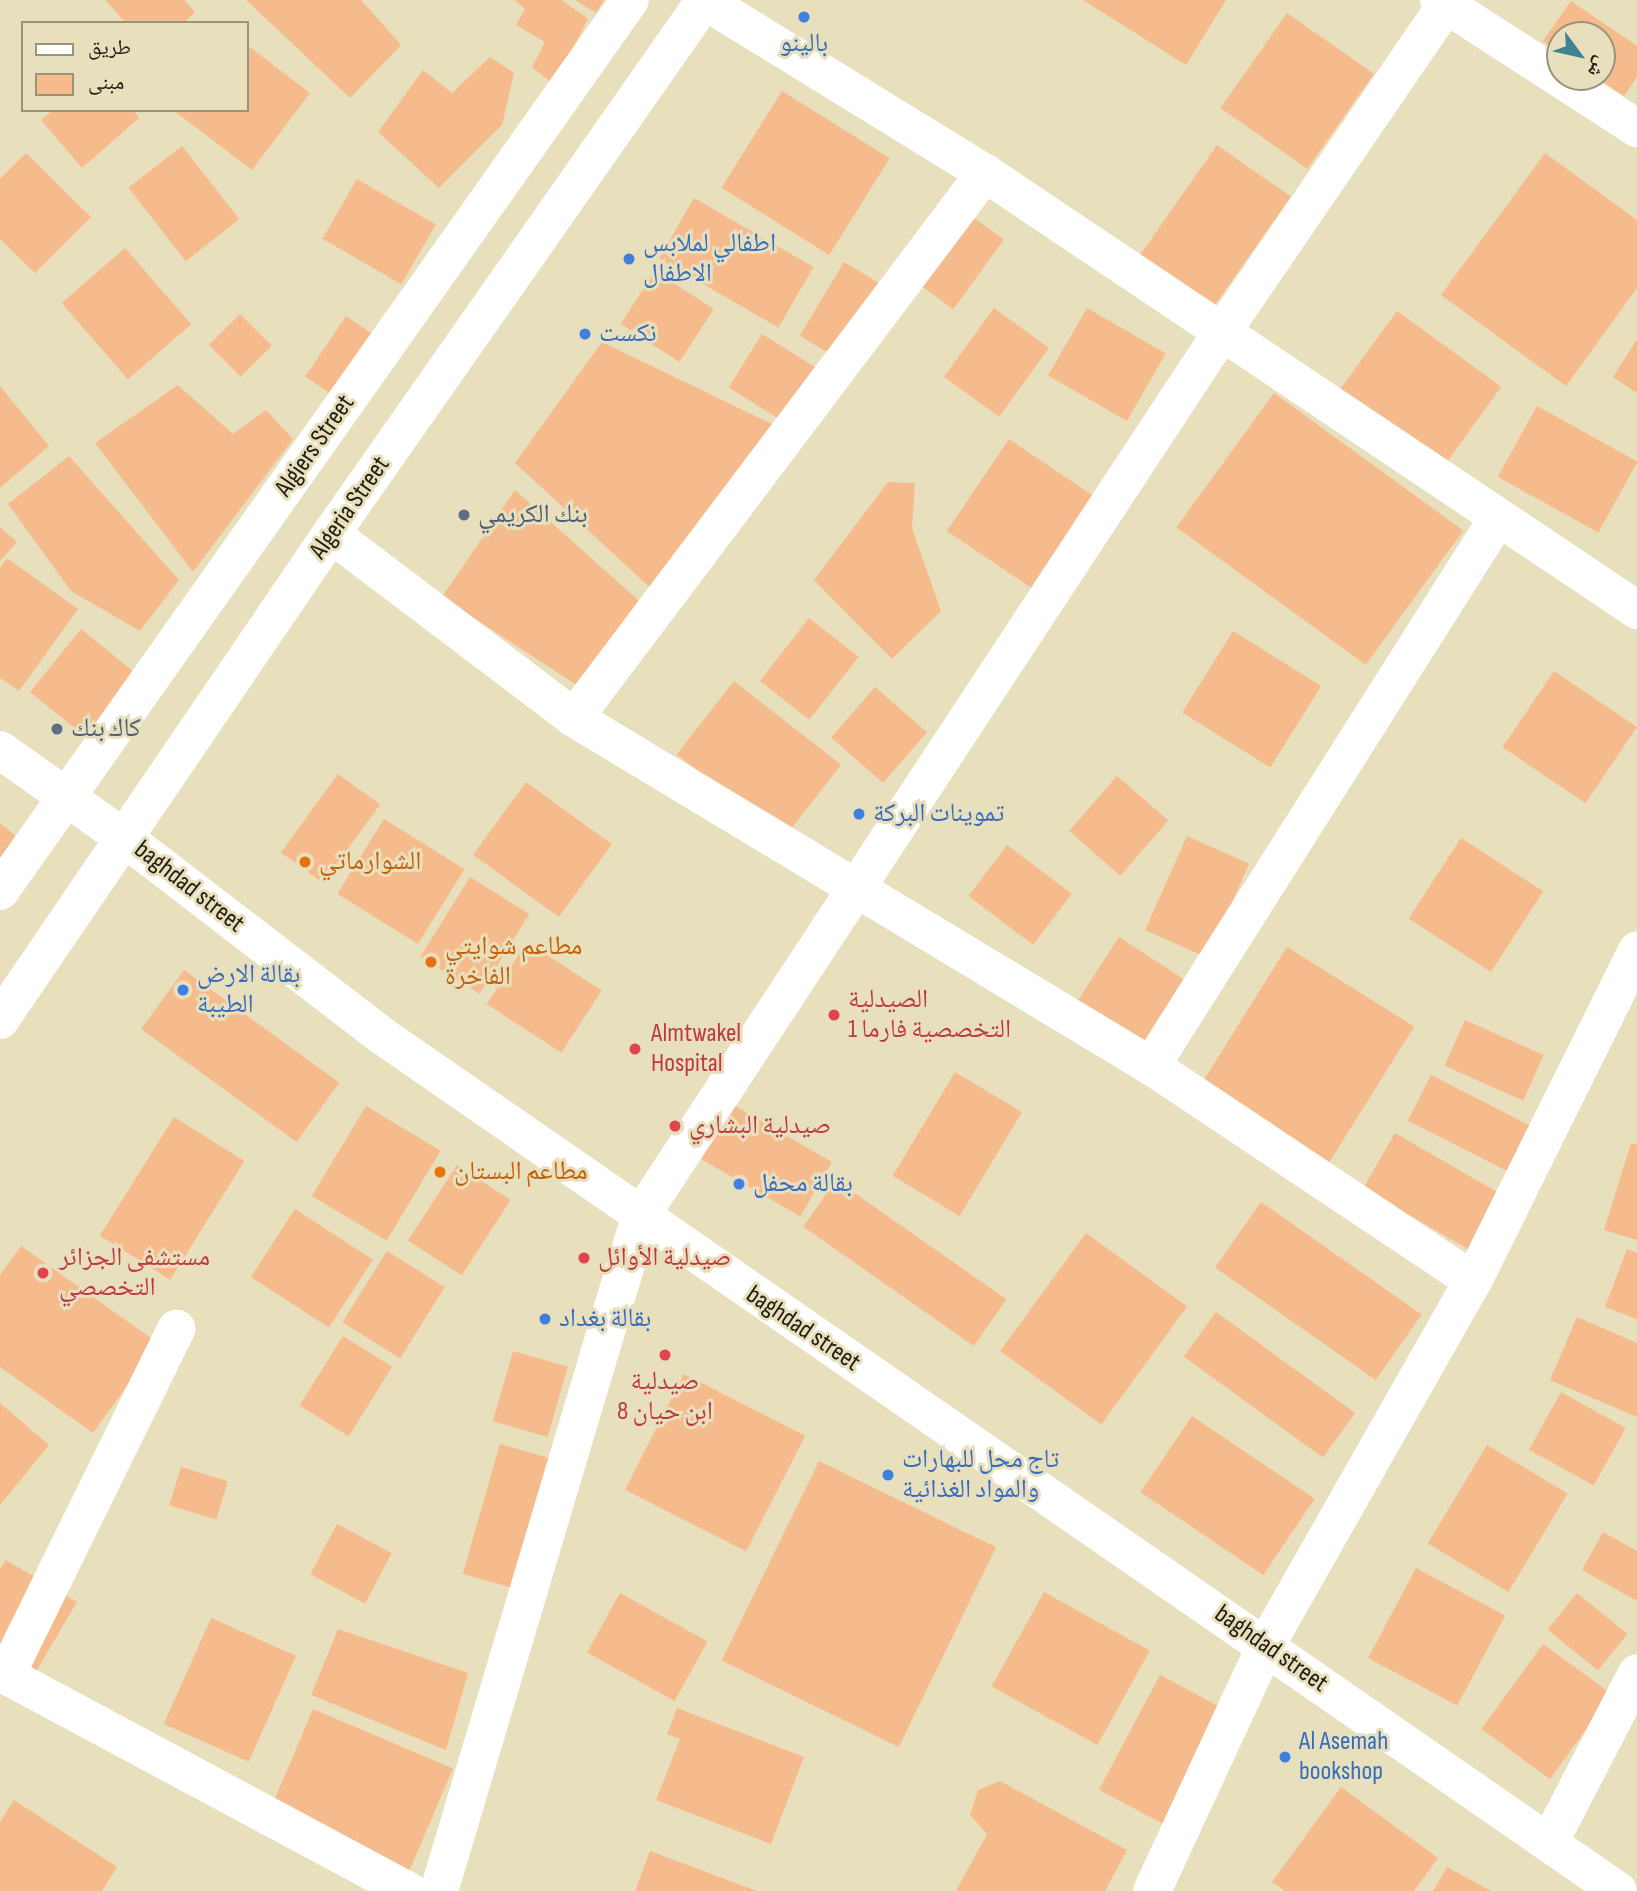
<!DOCTYPE html>
<html>
<head>
<meta charset="utf-8">
<style>
  body { margin:0 }
  #map { position:relative; width:1637px; height:1891px; overflow:hidden; background:#e8dfbd; font-family:"Sofia Sans Condensed","Noto Naskh Arabic",sans-serif }
  div>[style] { position:absolute }
  .building>* { inset:0; background:#f6bb8d; transform-origin:0 0 }
  .minor>* { height:38px; margin:-19px; padding:0 19px; transform-origin:19px; border-radius:19px; background:#fff }
  .major>* { height:38px; margin:-19px; padding:0 19px; transform-origin:19px; border-radius:19px; background:#fff }
  .dots>* { width:19px; height:19px; translate:-50% -50%; box-sizing:border-box; border:4px solid #e8dfbd; border-radius:50% }
  span { translate:-50% -50%; white-space:nowrap; text-align:center; line-height:1.15; -webkit-text-stroke:6px #e8dfbd; paint-order:stroke }
  .shop-label { font-size:26px; color:#366cbe }
  .left { translate:0 -50%; text-align:left }
  .street-label { font-size:26px; color:#232013 }
  .service-label { font-size:26px; color:#4e5e75 }
  .food-label { font-size:26px; color:#c56008 }
  .health-label { font-size:26px; color:#be3a42 }
  .legend { position:absolute; left:21px; top:21px; width:228px; height:91px; box-sizing:border-box; background:#e8dfbd; border:2px solid #999379; margin:0; padding:9px 12px; list-style:none; font-size:21px; color:#232013 }
  .legend li { display:flex; align-items:center; gap:14px; height:35px }
  .legend b { width:35px; border:2px solid #999379 }
  .north { position:absolute; left:1546px; top:21px; width:70px; height:70px; box-sizing:border-box; background:#e8dfbd; border:2px solid #999379; border-radius:50%; rotate:123deg; font-size:19px; font-weight:700; line-height:28px; text-align:center; color:#232013 }
  .north::after { content:''; display:block; margin:auto; width:24px; height:32px; background:#3f8392; clip-path:polygon(50% 0,100% 100%,50% 72%,0 100%) }
</style>
</head>
<body>
<div id="map">
  <div class="building">
    <div style="clip-path:polygon(105px 0,184px 0,195px 12px,184px 23px,126px 23px)"></div>
    <div style="clip-path:polygon(246px 0,361px 0,401px 45px,350px 98px)"></div>
    <div style="clip-path:polygon(515px 0,562px 0,588px 19px,554px 85px,532px 67px,545px 42px,516px 25px,525px 9px)"></div>
    <div style="clip-path:polygon(575px 0,604px 0,596px 13px)"></div>
    <div style="clip-path:polygon(1083px 0,1226px 0,1186px 65px)"></div>
    <div style="clip-path:polygon(1571px 1px,1637px 46px,1637px 77px,1624px 96px,1596px 77px,1602px 77px,1602px 35px,1560px 35px,1560px 53px,1543px 41px)"></div>
    <div style="left:1287px;top:13px;width:106px;height:116px;rotate:35deg"></div>
    <div style="clip-path:polygon(247px 45px,310px 93px,252px 170px,173px 110px,247px 110px)"></div>
    <div style="clip-path:polygon(490px 57px,514px 73px,502px 125px,439px 188px,378px 132px,423px 70px,452px 93px)"></div>
    <div style="left:782px;top:91px;width:127px;height:114px;rotate:32deg"></div>
    <div style="clip-path:polygon(53px 110px,133px 110px,139px 118px,82px 168px,41px 120px)"></div>
    <div style="left:1217px;top:145px;width:90px;height:140px;rotate:35deg"></div>
    <div style="left:182px;top:146px;width:93px;height:68px;rotate:52deg"></div>
    <div style="clip-path:polygon(26px 153px,91px 217px,35px 273px,0 239px,0 179px)"></div>
    <div style="clip-path:polygon(1545px 153px,1637px 220px,1637px 288px,1566px 386px,1441px 295px)"></div>
    <div style="left:357px;top:179px;width:91px;height:69px;rotate:30deg"></div>
    <div style="left:694px;top:198px;width:138px;height:70px;rotate:30deg"></div>
    <div style="left:948px;top:199px;width:69px;height:86px;rotate:36deg"></div>
    <div style="left:125px;top:248px;width:101px;height:84px;rotate:49deg"></div>
    <div style="left:844px;top:262px;width:63px;height:86px;rotate:31deg"></div>
    <div style="left:655px;top:271px;width:70px;height:63px;rotate:33deg"></div>
    <div style="left:994px;top:308px;width:68px;height:85px;rotate:36deg"></div>
    <div style="left:1087px;top:308px;width:91px;height:78px;rotate:30deg"></div>
    <div style="left:1397px;top:311px;width:129px;height:106px;rotate:36deg"></div>
    <div style="left:240px;top:314px;width:45px;height:44px;rotate:45deg"></div>
    <div style="left:346px;top:316px;width:37px;height:73px;rotate:34deg"></div>
    <div style="left:762px;top:334px;width:70px;height:63px;rotate:32deg"></div>
    <div style="clip-path:polygon(1637px 339px,1637px 393px,1613px 377px)"></div>
    <div style="clip-path:polygon(602px 342px,782px 429px,669px 605px,515px 463px)"></div>
    <div style="clip-path:polygon(178px 385px,233px 434px,266px 410px,293px 439px,193px 572px,95px 443px)"></div>
    <div style="clip-path:polygon(0 386px,49px 446px,0 488px)"></div>
    <div style="left:1274px;top:393px;width:234px;height:166px;rotate:36deg"></div>
    <div style="left:1537px;top:406px;width:115px;height:81px;rotate:29deg"></div>
    <div style="left:1009px;top:439px;width:112px;height:111px;rotate:34deg"></div>
    <div style="clip-path:polygon(69px 456px,179px 580px,140px 631px,71px 591px,8px 504px)"></div>
    <div style="clip-path:polygon(888px 482px,915px 483px,912px 528px,941px 611px,892px 659px,814px 580px)"></div>
    <div style="clip-path:polygon(515px 490px,657px 617px,601px 701px,442px 597px)"></div>
    <div style="clip-path:polygon(0 527px,17px 542px,0 561px)"></div>
    <div style="clip-path:polygon(7px 558px,78px 609px,19px 691px,0 678px,0 568px)"></div>
    <div style="left:809px;top:618px;width:63px;height:80px;rotate:38deg"></div>
    <div style="left:81px;top:629px;width:73px;height:81px;rotate:39deg"></div>
    <div style="left:1233px;top:631px;width:104px;height:96px;rotate:32deg"></div>
    <div style="left:1554px;top:671px;width:100px;height:92px;rotate:34deg"></div>
    <div style="left:734px;top:681px;width:136px;height:93px;rotate:38deg"></div>
    <div style="left:875px;top:687px;width:69px;height:67px;rotate:41deg"></div>
    <div style="left:338px;top:774px;width:52px;height:97px;rotate:36deg"></div>
    <div style="left:1117px;top:776px;width:68px;height:73px;rotate:41deg"></div>
    <div style="left:526px;top:782px;width:106px;height:90px;rotate:36deg"></div>
    <div style="left:384px;top:819px;width:95px;height:88px;rotate:32deg"></div>
    <div style="clip-path:polygon(0 823px,16px 836px,0 860px)"></div>
    <div style="left:1187px;top:836px;width:68px;height:103px;rotate:24deg"></div>
    <div style="left:1461px;top:838px;width:98px;height:96px;rotate:33deg"></div>
    <div style="left:1007px;top:845px;width:81px;height:64px;rotate:37deg"></div>
    <div style="left:470px;top:877px;width:70px;height:94px;rotate:32deg"></div>
    <div style="left:1119px;top:937px;width:82px;height:81px;rotate:33deg"></div>
    <div style="left:527px;top:942px;width:89px;height:74px;rotate:33deg"></div>
    <div style="left:1287px;top:947px;width:150px;height:162px;rotate:32deg"></div>
    <div style="left:184px;top:970px;width:192px;height:73px;rotate:36deg"></div>
    <div style="left:1465px;top:1020px;width:86px;height:50px;rotate:24deg"></div>
    <div style="left:955px;top:1072px;width:78px;height:121px;rotate:31deg"></div>
    <div style="left:1431px;top:1075px;width:114px;height:51px;rotate:27deg"></div>
    <div style="left:728px;top:1102px;width:120px;height:63px;rotate:30deg"></div>
    <div style="left:366px;top:1106px;width:87px;height:105px;rotate:31deg"></div>
    <div style="left:174px;top:1117px;width:83px;height:140px;rotate:32deg"></div>
    <div style="left:1395px;top:1133px;width:128px;height:64px;rotate:30deg"></div>
    <div style="clip-path:polygon(1631px 1143px,1637px 1145px,1637px 1240px,1604px 1230px)"></div>
    <div style="left:457px;top:1165px;width:64px;height:90px;rotate:33deg"></div>
    <div style="left:836px;top:1180px;width:208px;height:57px;rotate:35deg"></div>
    <div style="left:1261px;top:1202px;width:196px;height:80px;rotate:35deg"></div>
    <div style="left:295px;top:1209px;width:93px;height:81px;rotate:33deg"></div>
    <div style="left:1086px;top:1233px;width:125px;height:146px;rotate:36deg"></div>
    <div style="clip-path:polygon(21px 1246px,158px 1343px,93px 1433px,0 1367px,0 1275px)"></div>
    <div style="clip-path:polygon(1627px 1249px,1637px 1253px,1637px 1319px,1605px 1307px)"></div>
    <div style="left:387px;top:1251px;width:68px;height:84px;rotate:32deg"></div>
    <div style="left:1216px;top:1312px;width:172px;height:55px;rotate:36deg"></div>
    <div style="clip-path:polygon(1577px 1317px,1637px 1343px,1637px 1417px,1550px 1380px)"></div>
    <div style="left:343px;top:1336px;width:58px;height:82px;rotate:32deg"></div>
    <div style="left:513px;top:1351px;width:57px;height:73px;rotate:16deg"></div>
    <div style="left:684px;top:1374px;width:136px;height:130px;rotate:27deg"></div>
    <div style="left:1561px;top:1392px;width:74px;height:66px;rotate:29deg"></div>
    <div style="clip-path:polygon(0 1403px,49px 1445px,0 1505px)"></div>
    <div style="left:1192px;top:1416px;width:148px;height:92px;rotate:34deg"></div>
    <div style="left:500px;top:1444px;width:58px;height:135px;rotate:16deg"></div>
    <div style="left:1487px;top:1445px;width:94px;height:115px;rotate:31deg"></div>
    <div style="left:819px;top:1461px;width:197px;height:222px;rotate:26deg"></div>
    <div style="left:181px;top:1467px;width:49px;height:40px;rotate:17deg"></div>
    <div style="left:337px;top:1524px;width:62px;height:57px;rotate:28deg"></div>
    <div style="clip-path:polygon(1603px 1532px,1637px 1551px,1637px 1601px,1582px 1570px)"></div>
    <div style="clip-path:polygon(6px 1560px,77px 1602px,34px 1675px,0 1655px,0 1569px)"></div>
    <div style="left:1416px;top:1568px;width:101px;height:102px;rotate:28deg"></div>
    <div style="left:1044px;top:1592px;width:121px;height:108px;rotate:29deg"></div>
    <div style="left:620px;top:1593px;width:100px;height:68px;rotate:29deg"></div>
    <div style="left:1577px;top:1593px;width:65px;height:47px;rotate:39deg"></div>
    <div style="left:211px;top:1618px;width:93px;height:116px;rotate:24deg"></div>
    <div style="clip-path:polygon(338px 1629px,468px 1673px,446px 1750px,311px 1695px)"></div>
    <div style="left:1543px;top:1644px;width:85px;height:105px;rotate:36deg"></div>
    <div style="left:1160px;top:1675px;width:80px;height:130px;rotate:28deg"></div>
    <div style="clip-path:polygon(677px 1708px,804px 1757px,771px 1844px,656px 1800px,680px 1739px,667px 1734px)"></div>
    <div style="left:313px;top:1709px;width:152px;height:112px;rotate:23deg"></div>
    <div style="clip-path:polygon(1000px 1781px,1127px 1850px,1105px 1891px,956px 1891px,987px 1834px,970px 1815px,978px 1790px)"></div>
    <div style="clip-path:polygon(1341px 1787px,1438px 1858px,1414px 1891px,1285px 1891px,1272px 1882px)"></div>
    <div style="clip-path:polygon(14px 1800px,117px 1867px,102px 1891px,0 1891px,0 1822px)"></div>
    <div style="clip-path:polygon(650px 1851px,757px 1891px,635px 1891px)"></div>
    <div style="clip-path:polygon(1447px 1867px,1491px 1891px,1433px 1891px)"></div>
  </div>
  <div class="minor">
    <div style="left:1439px;top:0;width:236px;rotate:32.9deg"></div>
    <div style="left:705px;top:1px;width:329px;rotate:31.6deg"></div>
    <div style="left:985px;top:173px;width:785px;rotate:33.83deg"></div>
    <div style="left:331px;top:534px;width:305px;rotate:37.1deg"></div>
    <div style="left:574px;top:718px;width:674px;rotate:31.1deg"></div>
    <div style="left:1151px;top:1066px;width:387px;rotate:33.7deg"></div>
    <div style="left:574px;top:718px;width:683px;rotate:-52.98deg"></div>
    <div style="left:0;top:750px;width:156px;rotate:35.3deg"></div>
    <div style="left:127px;top:840px;width:320px;rotate:37.5deg"></div>
    <div style="left:381px;top:1035px;width:1504px;rotate:34.68deg"></div>
    <div style="left:1151px;top:1066px;width:649px;rotate:-57.66deg"></div>
    <div style="left:0;top:1672px;width:464px;rotate:28.2deg"></div>
    <div style="left:6px;top:1675px;width:386px;rotate:-63.8deg"></div>
    <div style="left:1549px;top:1843px;width:191px;rotate:-62.6deg"></div>
    <div style="left:439px;top:1891px;width:703px;rotate:-73.39deg"></div>
    <div style="left:640px;top:1217px;width:1059px;rotate:-56.67deg"></div>
    <div style="left:1222px;top:332px;width:402px;rotate:-55.6deg"></div>
    <div style="left:1152px;top:1891px;width:271px;rotate:-65.1deg"></div>
    <div style="left:1266px;top:1645px;width:419px;rotate:-60.4deg"></div>
    <div style="left:1473px;top:1281px;width:369px;rotate:-63.6deg"></div>
  </div>
  <div class="major">
    <div style="left:0;top:891px;width:1091px;rotate:-54.74deg"></div>
    <div style="left:0;top:1020px;width:588px;rotate:-55.74deg"></div>
    <div style="left:331px;top:534px;width:652px;rotate:-54.99deg"></div>
  </div>
  <div class="dots">
    <div style="left:804px;top:17px;background:#3f7fe0"></div>
    <div style="left:629px;top:259px;background:#3f7fe0"></div>
    <div style="left:585px;top:334px;background:#3f7fe0"></div>
    <div style="left:464px;top:515px;background:#5c6f8a"></div>
    <div style="left:57px;top:729px;background:#5c6f8a"></div>
    <div style="left:859px;top:814px;background:#3f7fe0"></div>
    <div style="left:305px;top:862px;background:#e8710a"></div>
    <div style="left:431px;top:962px;background:#e8710a"></div>
    <div style="left:183px;top:990px;background:#3f7fe0"></div>
    <div style="left:834px;top:1015px;background:#e0444e"></div>
    <div style="left:635px;top:1049px;background:#e0444e"></div>
    <div style="left:675px;top:1126px;background:#e0444e"></div>
    <div style="left:440px;top:1172px;background:#e8710a"></div>
    <div style="left:739px;top:1184px;background:#3f7fe0"></div>
    <div style="left:584px;top:1258px;background:#e0444e"></div>
    <div style="left:43px;top:1273px;background:#e0444e"></div>
    <div style="left:545px;top:1319px;background:#3f7fe0"></div>
    <div style="left:665px;top:1355px;background:#e0444e"></div>
    <div style="left:888px;top:1475px;background:#3f7fe0"></div>
    <div style="left:1285px;top:1757px;background:#3f7fe0"></div>
  </div>
  <div class="shop-label">
    <span style="left:804px;top:44px">بالينو</span>
    <span class="left" style="left:643px;top:259px">اطفالي لملابس<br>الاطفال</span>
    <span class="left" style="left:599px;top:334px">نكست</span>
    <span class="left" style="left:873px;top:814px">تموينات البركة</span>
    <span class="left" style="left:197px;top:990px">بقالة الارض<br>الطيبة</span>
    <span class="left" style="left:753px;top:1184px">بقالة محفل</span>
    <span class="left" style="left:559px;top:1319px">بقالة بغداد</span>
    <span class="left" style="left:902px;top:1475px">تاج محل للبهارات<br>والمواد الغذائية</span>
    <span class="left" style="left:1299px;top:1757px">Al Asemah<br>bookshop</span>
  </div>
  <div class="street-label">
    <span style="left:315px;top:446px;rotate:-55deg">Algiers Street</span>
    <span style="left:350px;top:508px;rotate:-55deg">Algeria Street</span>
    <span style="left:189px;top:887px;rotate:38deg">baghdad street</span>
    <span style="left:803px;top:1329px;rotate:34deg">baghdad street</span>
    <span style="left:1271px;top:1649px;rotate:35deg">baghdad street</span>
  </div>
  <div class="service-label">
    <span class="left" style="left:478px;top:515px">بنك الكريمي</span>
    <span class="left" style="left:71px;top:729px">كاك بنك</span>
  </div>
  <div class="food-label">
    <span class="left" style="left:319px;top:862px">الشوارماتي</span>
    <span class="left" style="left:445px;top:962px">مطاعم شوايتي<br>الفاخرة</span>
    <span class="left" style="left:454px;top:1172px">مطاعم البستان</span>
  </div>
  <div class="health-label">
    <span class="left" style="left:848px;top:1015px">الصيدلية<br>التخصصية فارما 1</span>
    <span class="left" style="left:651px;top:1049px">Almtwakel<br>Hospital</span>
    <span class="left" style="left:689px;top:1126px">صيدلية البشاري</span>
    <span class="left" style="left:59px;top:1273px">مستشفى الجزائر<br>التخصصي</span>
    <span class="left" style="left:598px;top:1258px">صيدلية الأوائل</span>
    <span style="left:665px;top:1397px">صيدلية<br>ابن حيان 8</span>
  </div>
  <ul class="legend">
  <li><b style="height:9px;background:#fff"></b>طريق</li>
  <li><b style="height:19px;background:#f6bb8d"></b>مبنى</li>
  </ul>
  <div class="north">ش</div>
</div>
</body>
</html>
